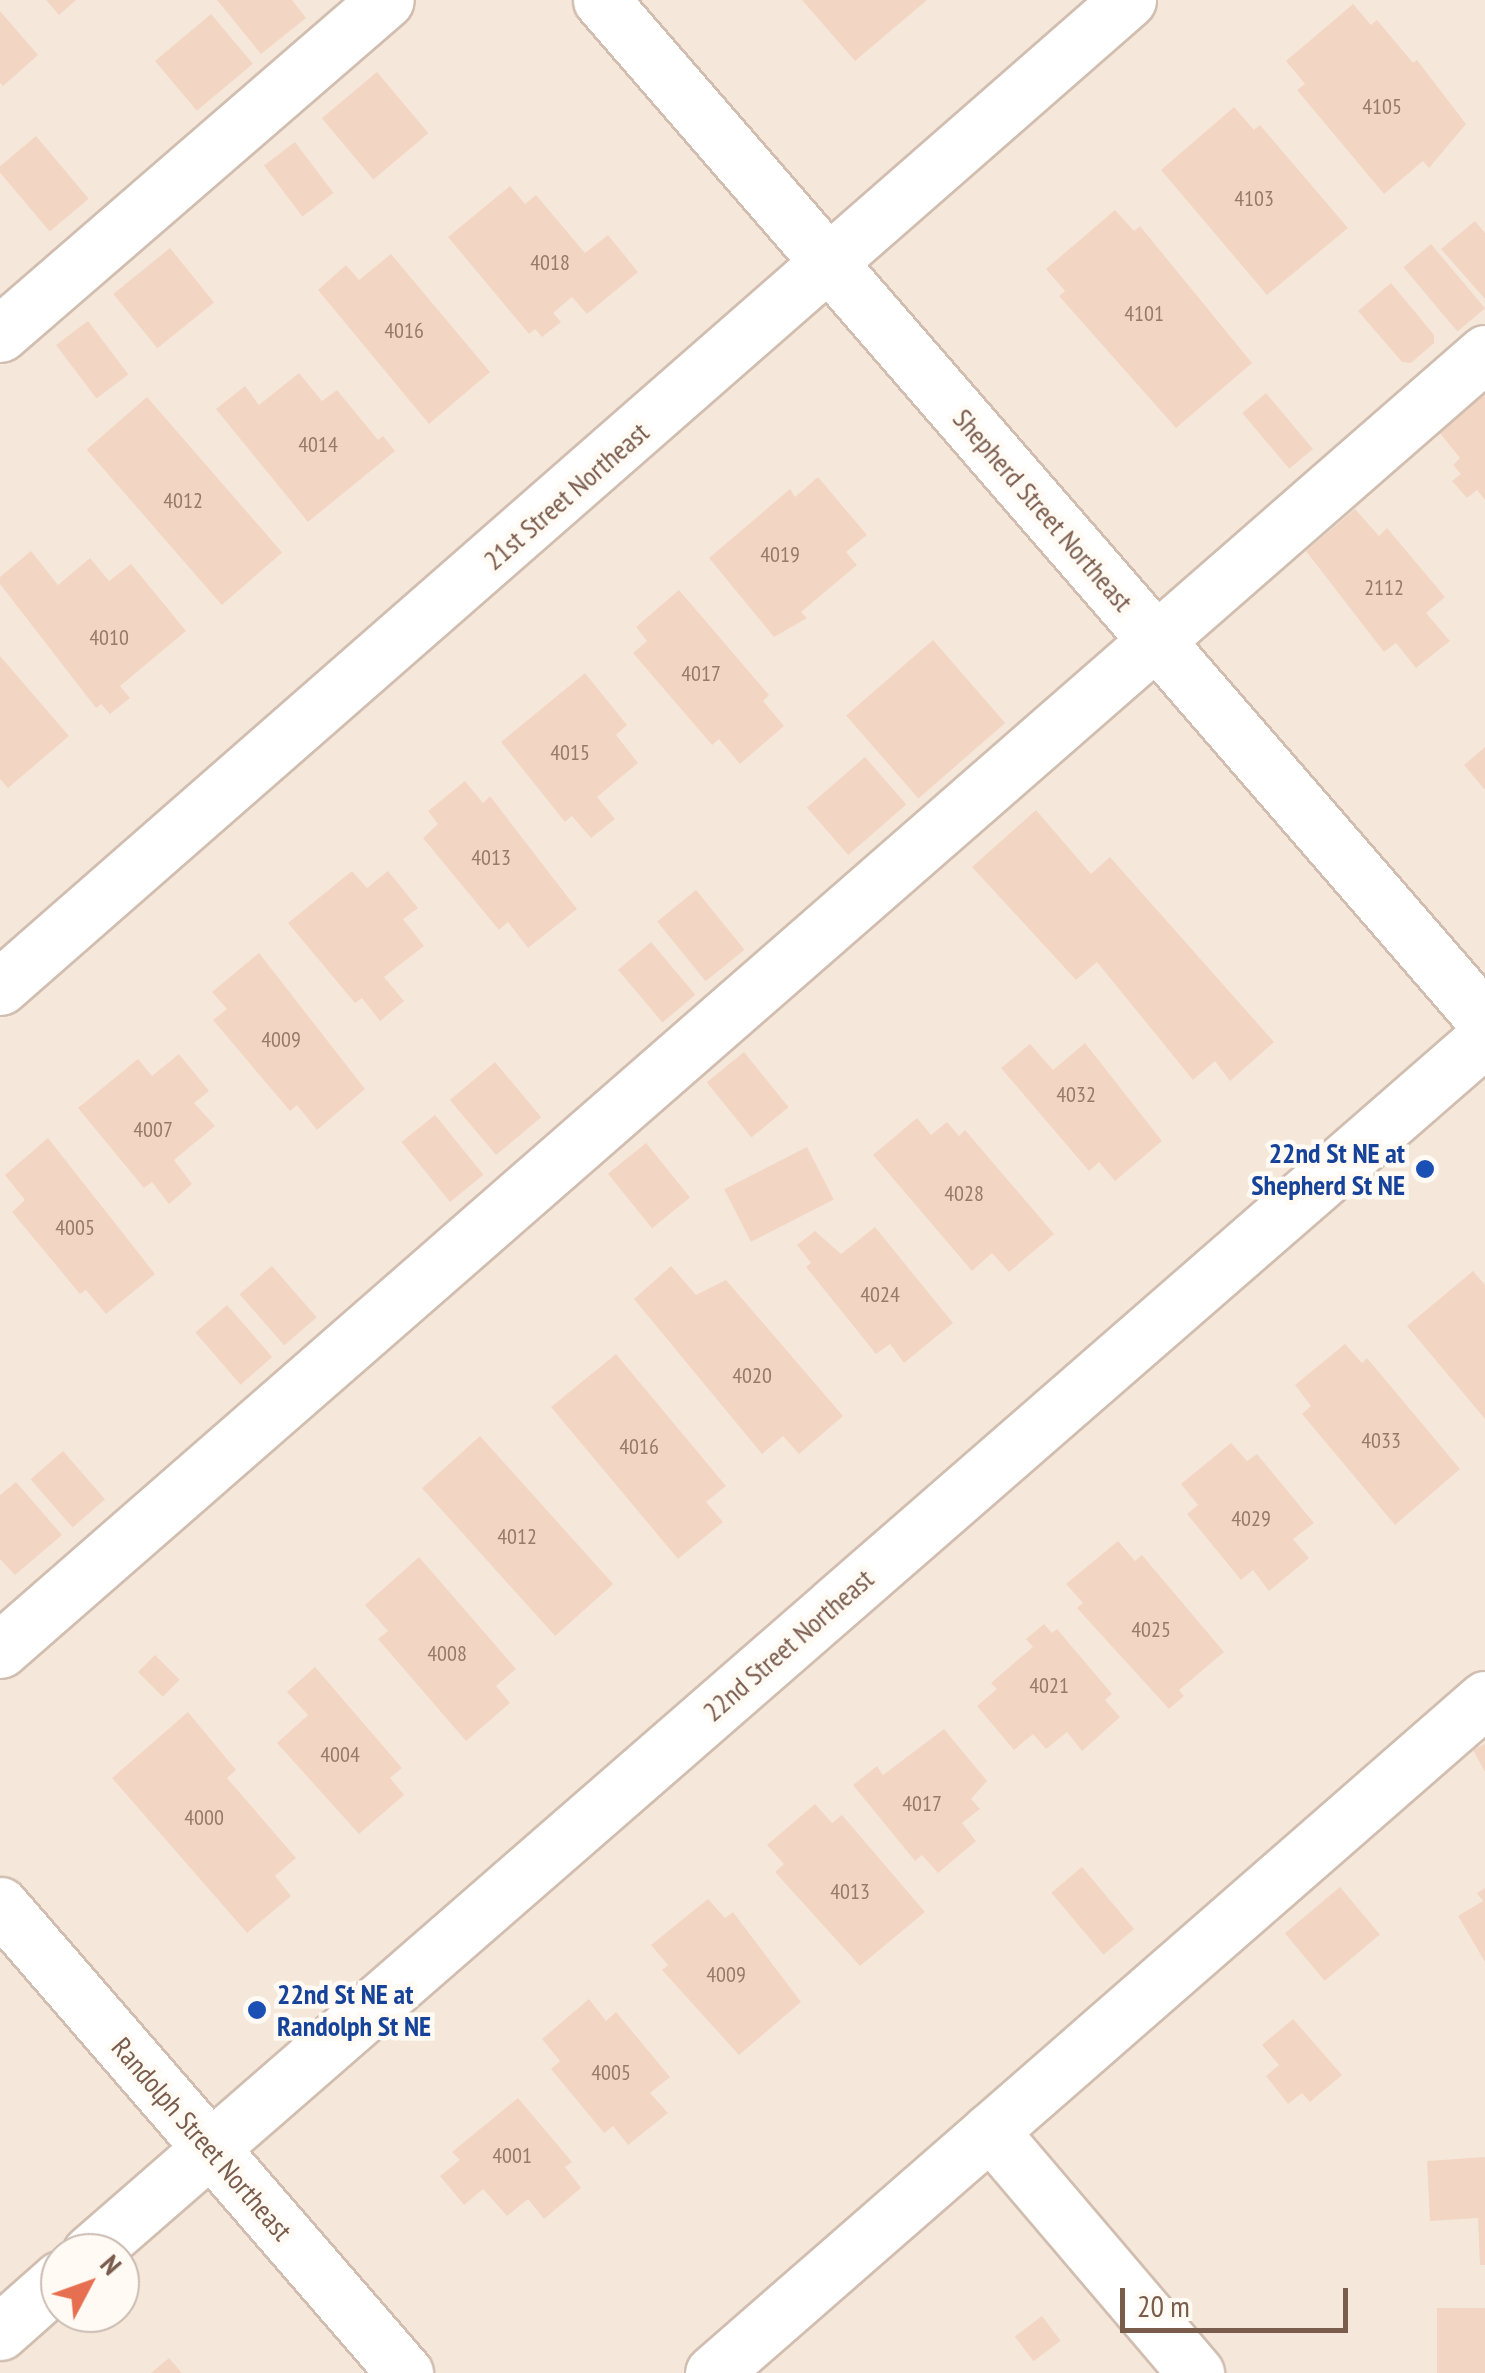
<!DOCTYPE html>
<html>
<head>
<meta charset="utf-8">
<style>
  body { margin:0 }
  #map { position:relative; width:1485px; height:2373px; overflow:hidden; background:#fdf6ec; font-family:"PT Sans Narrow",sans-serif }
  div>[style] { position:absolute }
  .residential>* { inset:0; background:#f5e8da }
  .building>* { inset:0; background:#f3d5c3; transform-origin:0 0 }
  .roads { filter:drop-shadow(2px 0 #d1beb0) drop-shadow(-2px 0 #d1beb0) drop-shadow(0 2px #d1beb0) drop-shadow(0 -2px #d1beb0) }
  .minor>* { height:55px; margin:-27.5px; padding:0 27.5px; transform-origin:27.5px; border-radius:27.5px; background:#fff }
  .dots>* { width:28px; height:28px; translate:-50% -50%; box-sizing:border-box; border:5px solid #fffaf3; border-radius:50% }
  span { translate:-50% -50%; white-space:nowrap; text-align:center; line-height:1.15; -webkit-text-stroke:9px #fffaf3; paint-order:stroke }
  .number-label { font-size:22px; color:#987a6a }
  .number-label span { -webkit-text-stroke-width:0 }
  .street-label { font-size:28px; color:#7a5c4d }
  .transit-label { font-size:28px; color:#164399; font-weight:700 }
  .right { translate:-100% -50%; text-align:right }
  .left { translate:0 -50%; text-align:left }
  .north { position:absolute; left:40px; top:2233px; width:100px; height:100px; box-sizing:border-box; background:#fffaf3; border:2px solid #cabbb1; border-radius:50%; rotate:49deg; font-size:28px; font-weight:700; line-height:40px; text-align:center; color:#7a5c4d }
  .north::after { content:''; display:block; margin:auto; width:35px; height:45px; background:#e76f51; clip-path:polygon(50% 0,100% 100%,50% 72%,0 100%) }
  .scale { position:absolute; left:1120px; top:2288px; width:228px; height:45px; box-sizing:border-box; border:5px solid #7a5c4d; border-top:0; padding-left:12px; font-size:30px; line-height:35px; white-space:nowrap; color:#7a5c4d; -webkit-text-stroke:8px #fffaf3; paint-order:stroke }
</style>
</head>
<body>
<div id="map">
  <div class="residential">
    <div style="clip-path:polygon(evenodd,0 0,1485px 0,1485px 2373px,0 2373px,0 0,60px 2253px,120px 2253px,120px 2313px,60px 2313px,60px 2253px)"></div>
  </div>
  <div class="building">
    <div style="clip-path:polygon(46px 0,76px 0,59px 15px)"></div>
    <div style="clip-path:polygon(217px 0,292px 0,306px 18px,261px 54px)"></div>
    <div style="clip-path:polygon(802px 0,927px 0,855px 61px)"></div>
    <div style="clip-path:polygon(1353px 4px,1371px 25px,1377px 20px,1413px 63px,1417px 60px,1466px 124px,1429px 168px,1423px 161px,1384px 194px,1297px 90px,1305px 84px,1286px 61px)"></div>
    <div style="clip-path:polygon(0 11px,38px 55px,3px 86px,0 83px)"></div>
    <div style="left:211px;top:14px;width:65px;height:73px;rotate:50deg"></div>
    <div style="left:377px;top:72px;width:80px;height:72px;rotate:50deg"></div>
    <div style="clip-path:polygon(1234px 107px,1254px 130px,1260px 125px,1348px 228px,1267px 295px,1161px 170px)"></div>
    <div style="left:36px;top:136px;width:82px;height:51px;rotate:50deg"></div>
    <div style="left:295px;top:142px;width:64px;height:39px;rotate:53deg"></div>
    <div style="clip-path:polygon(510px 186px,525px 204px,536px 195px,585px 253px,608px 235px,638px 272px,587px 314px,572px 297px,553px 313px,561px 322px,542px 337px,535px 329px,529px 334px,448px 237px)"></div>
    <div style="clip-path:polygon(1115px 210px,1134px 231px,1140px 226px,1252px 363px,1176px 428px,1059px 296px,1065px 291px,1046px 269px)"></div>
    <div style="clip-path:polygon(1475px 221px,1485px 233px,1485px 299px,1441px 249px)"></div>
    <div style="left:1431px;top:244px;width:84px;height:36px;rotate:50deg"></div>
    <div style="left:170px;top:248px;width:70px;height:73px;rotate:51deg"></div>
    <div style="clip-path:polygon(391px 254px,490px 372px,429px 424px,318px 290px,346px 265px,359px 280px)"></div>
    <div style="clip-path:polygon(1391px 283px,1434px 335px,1434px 343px,1411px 363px,1402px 362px,1358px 311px)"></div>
    <div style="left:88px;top:321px;width:67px;height:40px;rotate:53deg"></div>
    <div style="clip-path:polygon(299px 373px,322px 401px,337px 390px,378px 440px,383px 436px,395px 451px,308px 522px,216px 409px,245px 386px,259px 405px)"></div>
    <div style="left:1266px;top:393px;width:73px;height:31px;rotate:50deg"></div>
    <div style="clip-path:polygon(1485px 394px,1485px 500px,1477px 490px,1467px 498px,1452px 481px,1461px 474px,1453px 465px,1460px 458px,1439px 432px)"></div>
    <div style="left:147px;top:397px;width:206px;height:80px;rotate:49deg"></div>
    <div style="clip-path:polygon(818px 477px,867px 535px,846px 552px,857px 565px,801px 612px,807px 618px,774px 637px,709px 558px,790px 489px,795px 497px)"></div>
    <div style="clip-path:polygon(1355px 509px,1379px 536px,1387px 528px,1445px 597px,1426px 613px,1450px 641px,1416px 668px,1396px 643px,1384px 652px,1306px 551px)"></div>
    <div style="clip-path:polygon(31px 551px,58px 585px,90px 558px,109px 581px,131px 564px,186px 631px,120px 686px,130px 698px,110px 714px,101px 704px,96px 708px,0 584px,0 577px)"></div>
    <div style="clip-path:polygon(679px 590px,769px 695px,763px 701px,784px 726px,740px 764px,719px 739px,712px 745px,633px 653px,647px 641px,636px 627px)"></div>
    <div style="left:933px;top:640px;width:110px;height:115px;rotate:49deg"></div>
    <div style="clip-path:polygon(0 656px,69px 736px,8px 788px,0 779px)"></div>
    <div style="clip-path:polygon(585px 673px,627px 725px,616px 735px,638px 763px,597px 797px,615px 819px,591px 838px,572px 816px,565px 822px,501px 742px)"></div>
    <div style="clip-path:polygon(1485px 747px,1485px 790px,1464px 765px)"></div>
    <div style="left:865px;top:757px;width:63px;height:77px;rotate:49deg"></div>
    <div style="clip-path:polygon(465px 781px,483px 803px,490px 796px,577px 909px,528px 948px,508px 922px,499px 930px,423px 838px,438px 824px,428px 811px)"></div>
    <div style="clip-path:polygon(1036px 810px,1091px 874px,1110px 857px,1274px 1042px,1230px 1081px,1215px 1061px,1193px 1080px,1097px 962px,1076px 980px,972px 867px)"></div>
    <div style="clip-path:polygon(352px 871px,367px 888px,388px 871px,418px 908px,403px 919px,424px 946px,384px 977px,404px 1001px,380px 1021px,362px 998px,355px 1003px,288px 923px)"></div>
    <div style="left:696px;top:890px;width:77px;height:50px;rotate:51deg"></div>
    <div style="left:651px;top:942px;width:69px;height:43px;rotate:50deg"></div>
    <div style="clip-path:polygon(259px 953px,365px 1089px,317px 1130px,297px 1105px,290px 1111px,213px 1020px,227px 1009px,212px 992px)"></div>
    <div style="clip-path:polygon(1085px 1043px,1162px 1141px,1115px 1181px,1099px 1162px,1089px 1171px,1001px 1068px,1030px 1044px,1053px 1070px)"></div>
    <div style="left:744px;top:1052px;width:71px;height:48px;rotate:51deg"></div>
    <div style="clip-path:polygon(179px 1054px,209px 1091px,194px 1103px,215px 1126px,174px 1160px,192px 1184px,169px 1204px,152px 1182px,144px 1188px,78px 1108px,138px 1059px,152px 1076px)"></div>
    <div style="left:495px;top:1062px;width:72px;height:59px;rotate:50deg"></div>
    <div style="left:435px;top:1115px;width:77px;height:43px;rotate:51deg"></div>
    <div style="clip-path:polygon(917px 1118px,931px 1135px,947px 1122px,959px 1136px,965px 1130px,1054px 1234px,1009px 1272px,992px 1253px,972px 1271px,873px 1155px)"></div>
    <div style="clip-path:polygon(48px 1138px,155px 1274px,106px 1314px,86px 1290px,80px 1294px,12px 1212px,25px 1200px,5px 1175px)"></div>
    <div style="left:646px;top:1143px;width:70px;height:49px;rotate:51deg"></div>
    <div style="left:807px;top:1147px;width:59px;height:93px;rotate:63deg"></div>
    <div style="clip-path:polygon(875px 1227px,953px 1323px,904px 1363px,890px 1344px,876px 1354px,806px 1267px,811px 1263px,797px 1245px,815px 1231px,841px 1254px)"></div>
    <div style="left:272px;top:1266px;width:68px;height:43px;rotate:49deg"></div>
    <div style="clip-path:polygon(671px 1266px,696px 1295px,726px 1280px,843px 1416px,799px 1454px,783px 1436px,762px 1454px,634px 1299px)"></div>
    <div style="clip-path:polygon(1473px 1271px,1485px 1285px,1485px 1419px,1407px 1326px)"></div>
    <div style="left:227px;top:1305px;width:69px;height:42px;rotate:49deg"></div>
    <div style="clip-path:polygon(1345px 1344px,1362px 1363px,1367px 1358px,1460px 1469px,1395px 1525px,1302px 1414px,1311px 1406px,1295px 1385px)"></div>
    <div style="clip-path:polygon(616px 1354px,726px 1486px,706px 1502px,723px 1522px,678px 1559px,551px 1407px)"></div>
    <div style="left:480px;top:1436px;width:199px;height:78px;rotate:48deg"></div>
    <div style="clip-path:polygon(1231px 1443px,1247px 1461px,1257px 1454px,1314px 1523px,1293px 1539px,1309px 1558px,1269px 1591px,1253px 1570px,1241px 1580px,1187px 1514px,1198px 1505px,1181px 1484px)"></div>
    <div style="left:63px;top:1451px;width:64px;height:43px;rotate:49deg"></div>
    <div style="clip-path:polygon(16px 1482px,62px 1535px,15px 1575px,0 1559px,0 1495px)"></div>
    <div style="clip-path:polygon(1118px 1541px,1135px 1561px,1142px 1555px,1224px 1652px,1179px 1690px,1184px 1696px,1169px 1709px,1077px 1608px,1083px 1603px,1066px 1584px)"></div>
    <div style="clip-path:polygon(419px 1557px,516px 1669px,496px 1686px,510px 1703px,466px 1741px,378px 1639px,388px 1631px,365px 1605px)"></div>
    <div style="clip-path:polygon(1044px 1624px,1052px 1633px,1057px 1629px,1112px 1694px,1105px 1700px,1120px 1717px,1082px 1751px,1067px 1732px,1046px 1749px,1033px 1734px,1014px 1750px,977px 1706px,997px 1689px,991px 1683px,1033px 1647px,1026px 1639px)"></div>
    <div style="left:155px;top:1655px;width:35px;height:24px;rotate:45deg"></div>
    <div style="clip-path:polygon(315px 1667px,402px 1768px,390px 1778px,404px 1795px,359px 1834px,277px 1743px,308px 1715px,287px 1692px)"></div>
    <div style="clip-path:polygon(188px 1712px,236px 1770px,227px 1778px,296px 1858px,275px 1876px,291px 1896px,247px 1933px,112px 1778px)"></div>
    <div style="clip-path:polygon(944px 1729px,987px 1781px,971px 1799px,980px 1809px,962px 1823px,976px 1841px,938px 1873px,922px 1855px,915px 1861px,853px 1785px,877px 1766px,883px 1775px)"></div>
    <div style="clip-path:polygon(1485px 1744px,1485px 1772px,1473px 1750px)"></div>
    <div style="clip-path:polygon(815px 1804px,832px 1823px,842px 1815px,925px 1912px,860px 1966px,775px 1872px,784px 1864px,767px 1845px)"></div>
    <div style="left:1082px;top:1867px;width:81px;height:40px;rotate:50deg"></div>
    <div style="left:1340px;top:1887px;width:62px;height:72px;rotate:50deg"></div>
    <div style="clip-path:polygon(1485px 1888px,1485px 1962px,1458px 1916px,1483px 1901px,1477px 1893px)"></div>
    <div style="clip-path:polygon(708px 1899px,725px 1918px,733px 1912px,801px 2002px,739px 2055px,662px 1970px,668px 1965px,651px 1945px)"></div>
    <div style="clip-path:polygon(589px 1999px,606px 2021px,616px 2012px,670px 2077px,650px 2093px,668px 2113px,628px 2145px,613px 2126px,604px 2133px,551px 2069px,560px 2061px,542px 2039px)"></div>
    <div style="clip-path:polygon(1293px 2019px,1342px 2075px,1310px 2102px,1302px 2093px,1288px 2104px,1266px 2076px,1279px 2065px,1262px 2045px)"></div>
    <div style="clip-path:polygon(518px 2098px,572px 2162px,565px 2167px,581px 2188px,544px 2219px,528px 2199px,507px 2216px,483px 2189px,464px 2205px,440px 2176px,460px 2160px,452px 2152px)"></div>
    <div style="clip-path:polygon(1485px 2157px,1485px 2265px,1480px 2265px,1478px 2218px,1430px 2221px,1427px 2161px)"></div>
    <div style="left:1485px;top:2308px;width:65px;height:48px;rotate:90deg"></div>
    <div style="left:1042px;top:2316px;width:31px;height:34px;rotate:53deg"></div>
    <div style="clip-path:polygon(169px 2358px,182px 2373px,151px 2373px)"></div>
  </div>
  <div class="roads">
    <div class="minor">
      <div style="left:601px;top:0;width:1350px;rotate:49.09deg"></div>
      <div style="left:0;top:334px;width:510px;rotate:-40.87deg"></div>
      <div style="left:0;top:987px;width:1499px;rotate:-41.19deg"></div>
      <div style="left:0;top:1650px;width:1972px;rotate:-41.13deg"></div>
      <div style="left:0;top:1905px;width:619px;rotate:49.13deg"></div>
      <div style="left:990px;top:2131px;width:318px;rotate:49.6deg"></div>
      <div style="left:90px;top:2253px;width:1850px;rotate:-41.05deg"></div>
      <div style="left:0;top:2332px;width:80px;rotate:-41.5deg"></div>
      <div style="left:713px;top:2373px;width:1025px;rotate:-41.12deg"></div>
    </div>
  </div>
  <div class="dots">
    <div style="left:1425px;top:1169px;background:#1a4fb4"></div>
    <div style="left:257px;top:2010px;background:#1a4fb4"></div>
  </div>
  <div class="number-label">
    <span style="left:1382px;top:107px">4105</span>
    <span style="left:1254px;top:199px">4103</span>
    <span style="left:550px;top:263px">4018</span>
    <span style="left:1144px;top:314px">4101</span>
    <span style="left:404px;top:331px">4016</span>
    <span style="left:318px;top:445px">4014</span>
    <span style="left:183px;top:501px">4012</span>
    <span style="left:780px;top:555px">4019</span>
    <span style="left:1384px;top:588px">2112</span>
    <span style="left:109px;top:638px">4010</span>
    <span style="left:701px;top:674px">4017</span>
    <span style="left:570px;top:753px">4015</span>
    <span style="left:491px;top:858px">4013</span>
    <span style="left:281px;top:1040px">4009</span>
    <span style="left:1076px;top:1095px">4032</span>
    <span style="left:153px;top:1130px">4007</span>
    <span style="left:964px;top:1194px">4028</span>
    <span style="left:75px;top:1228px">4005</span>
    <span style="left:880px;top:1295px">4024</span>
    <span style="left:752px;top:1376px">4020</span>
    <span style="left:1381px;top:1441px">4033</span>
    <span style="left:639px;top:1447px">4016</span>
    <span style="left:1251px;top:1519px">4029</span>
    <span style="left:517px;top:1537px">4012</span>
    <span style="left:1151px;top:1630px">4025</span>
    <span style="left:447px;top:1654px">4008</span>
    <span style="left:1049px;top:1686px">4021</span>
    <span style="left:340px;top:1755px">4004</span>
    <span style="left:922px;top:1804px">4017</span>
    <span style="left:204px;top:1818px">4000</span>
    <span style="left:850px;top:1892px">4013</span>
    <span style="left:726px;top:1975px">4009</span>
    <span style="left:611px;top:2073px">4005</span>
    <span style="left:512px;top:2156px">4001</span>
  </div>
  <div class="street-label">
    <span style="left:566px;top:496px;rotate:-41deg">21st Street Northeast</span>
    <span style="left:1043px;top:510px;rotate:49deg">Shepherd Street Northeast</span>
    <span style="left:788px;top:1645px;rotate:-41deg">22nd Street Northeast</span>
    <span style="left:202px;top:2139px;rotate:49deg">Randolph Street Northeast</span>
  </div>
  <div class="transit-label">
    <span class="right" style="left:1405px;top:1169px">22nd St NE at<br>Shepherd St NE</span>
    <span class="left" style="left:277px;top:2010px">22nd St NE at<br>Randolph St NE</span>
  </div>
  <div class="north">N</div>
  <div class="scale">20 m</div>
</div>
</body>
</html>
